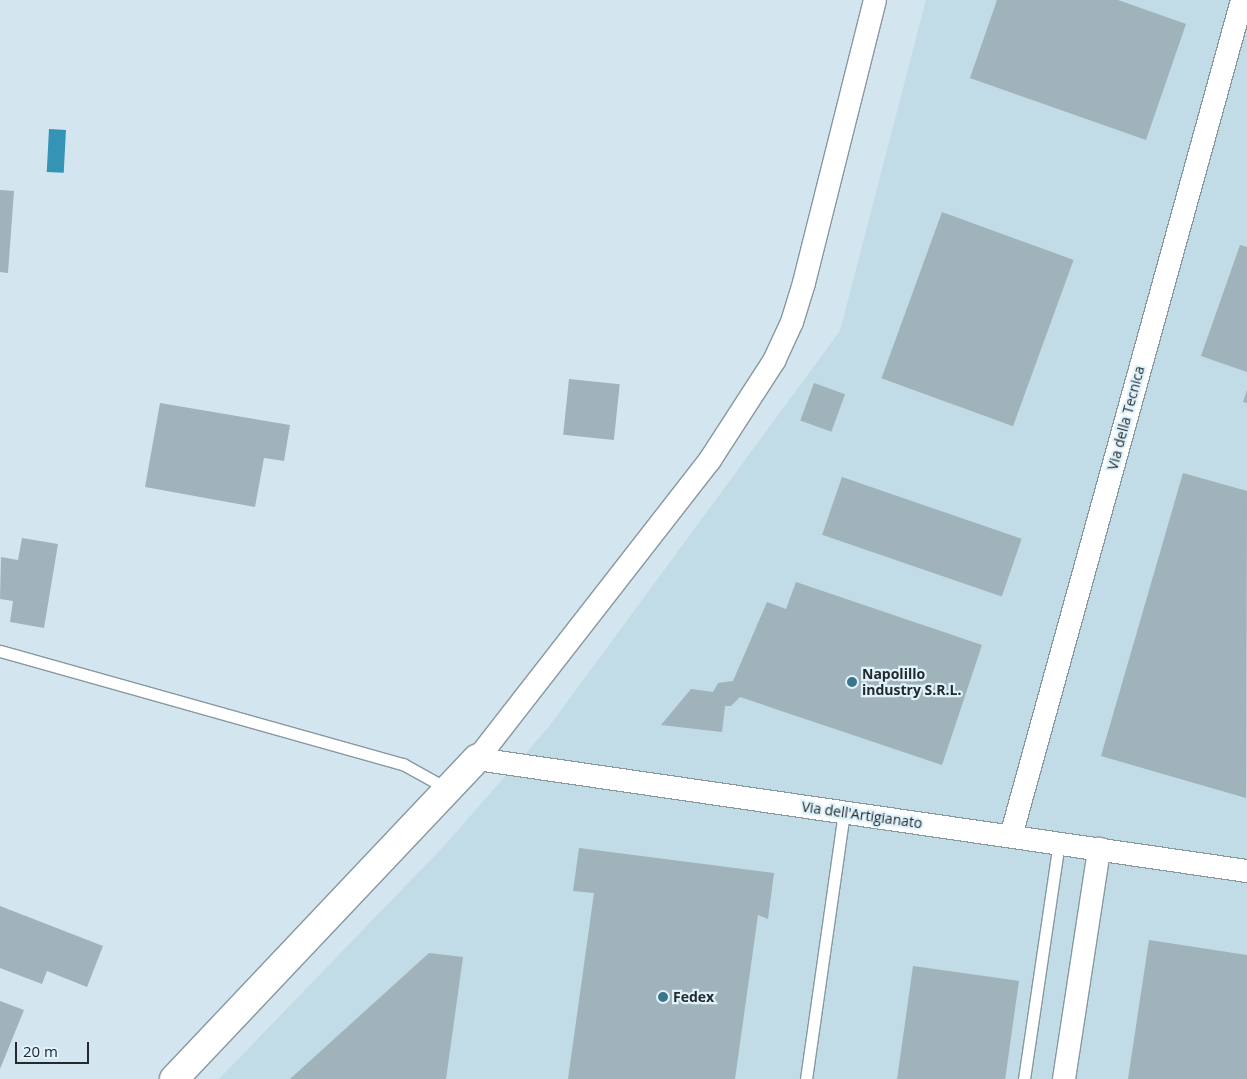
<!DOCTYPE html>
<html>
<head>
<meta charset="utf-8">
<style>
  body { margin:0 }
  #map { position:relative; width:1247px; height:1079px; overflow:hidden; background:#d3e5ee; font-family:"Open Sans",sans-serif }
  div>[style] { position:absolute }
  .built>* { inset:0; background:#c1dbe7 }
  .water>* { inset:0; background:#3593b6; transform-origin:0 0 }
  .building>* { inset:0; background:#a0b2ba; transform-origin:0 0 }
  .roads { filter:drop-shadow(1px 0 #8798a0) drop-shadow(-1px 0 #8798a0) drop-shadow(0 1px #8798a0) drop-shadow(0 -1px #8798a0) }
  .service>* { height:11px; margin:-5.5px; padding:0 5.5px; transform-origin:5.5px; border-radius:5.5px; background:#fff }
  .minor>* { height:22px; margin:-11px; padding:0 11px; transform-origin:11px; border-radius:11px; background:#fff }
  .tertiary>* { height:28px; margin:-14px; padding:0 14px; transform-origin:14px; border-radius:14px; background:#fff }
  .dots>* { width:14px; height:14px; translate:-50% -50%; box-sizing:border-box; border:2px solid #e0f3fb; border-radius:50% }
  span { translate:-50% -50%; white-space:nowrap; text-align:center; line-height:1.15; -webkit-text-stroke:4.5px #e0f3fb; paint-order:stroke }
  .street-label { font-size:14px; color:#23292d }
  .poi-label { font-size:14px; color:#23292d; font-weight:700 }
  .left { translate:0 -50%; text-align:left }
  .scale { position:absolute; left:15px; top:1042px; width:74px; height:22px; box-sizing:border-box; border:2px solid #23292d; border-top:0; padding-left:6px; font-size:15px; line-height:18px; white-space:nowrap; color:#23292d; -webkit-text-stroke:4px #e0f3fb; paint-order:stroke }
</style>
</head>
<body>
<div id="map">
  <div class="built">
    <div style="clip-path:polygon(926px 0,1247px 0,1247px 1079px,219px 1079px,444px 846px,548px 728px,840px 331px)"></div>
  </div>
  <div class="water">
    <div style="left:49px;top:129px;width:17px;height:43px;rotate:3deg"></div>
  </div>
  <div class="building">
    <div style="clip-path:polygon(997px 0,1118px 0,1186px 24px,1146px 140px,970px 78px)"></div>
    <div style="clip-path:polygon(0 190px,14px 191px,8px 273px,0 272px)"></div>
    <div style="left:942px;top:212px;width:140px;height:177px;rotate:20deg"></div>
    <div style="clip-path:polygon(1240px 245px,1247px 247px,1247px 372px,1201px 356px)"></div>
    <div style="left:569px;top:379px;width:51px;height:56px;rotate:6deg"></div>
    <div style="left:814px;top:383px;width:33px;height:40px;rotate:20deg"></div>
    <div style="clip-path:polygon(1247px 390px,1247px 403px,1243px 402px)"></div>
    <div style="clip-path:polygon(160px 403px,290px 425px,284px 461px,264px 458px,255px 507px,145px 487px)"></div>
    <div style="clip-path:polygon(1183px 473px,1247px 491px,1246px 798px,1101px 756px)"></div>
    <div style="left:842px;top:477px;width:190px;height:61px;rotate:19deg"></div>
    <div style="clip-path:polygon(22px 538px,58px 544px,44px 628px,10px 622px,13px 601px,0 599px,1px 557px,18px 560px)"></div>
    <div style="clip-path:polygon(796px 582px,982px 645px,942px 765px,740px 697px,731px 706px,725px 706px,722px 732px,661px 725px,691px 689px,713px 692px,718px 683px,733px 681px,767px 602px,786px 609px)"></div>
    <div style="clip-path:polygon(579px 848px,774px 873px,768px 919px,758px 915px,735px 1079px,568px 1079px,594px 893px,573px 891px)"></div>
    <div style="clip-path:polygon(0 906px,103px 946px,87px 987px,47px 971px,42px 984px,0 968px)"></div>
    <div style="clip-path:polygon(1149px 940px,1247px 955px,1247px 1079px,1128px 1079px)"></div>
    <div style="clip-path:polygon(429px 953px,463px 957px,446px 1079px,290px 1079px)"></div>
    <div style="left:913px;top:966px;width:107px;height:114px;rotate:8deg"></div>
    <div style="clip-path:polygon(0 1001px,24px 1010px,0 1069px)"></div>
  </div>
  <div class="roads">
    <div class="service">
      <div style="left:0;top:651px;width:419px;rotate:15.7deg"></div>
      <div style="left:403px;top:764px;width:51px;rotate:29.1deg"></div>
      <div style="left:806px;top:1079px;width:270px;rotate:-81.9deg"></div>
      <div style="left:1024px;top:1079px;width:239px;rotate:-81.6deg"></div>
    </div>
    <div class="minor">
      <div style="left:875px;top:0;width:292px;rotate:104.1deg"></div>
      <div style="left:804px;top:283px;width:41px;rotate:107.1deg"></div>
      <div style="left:792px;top:322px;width:43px;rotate:114.8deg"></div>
      <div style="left:774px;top:361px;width:118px;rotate:122.9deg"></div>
      <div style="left:710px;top:460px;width:379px;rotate:127.9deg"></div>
      <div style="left:477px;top:759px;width:778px;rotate:8.28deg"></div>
      <div style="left:1011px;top:836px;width:867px;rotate:-74.55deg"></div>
      <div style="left:1064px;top:1079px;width:233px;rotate:-81.3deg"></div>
    </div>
    <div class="tertiary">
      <div style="left:174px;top:1079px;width:441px;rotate:-46.6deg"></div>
    </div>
  </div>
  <div class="dots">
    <div style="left:852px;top:682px;background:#3a758d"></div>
    <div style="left:663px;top:997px;background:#3a758d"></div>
  </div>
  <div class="street-label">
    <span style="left:1126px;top:418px;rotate:-75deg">Via della Tecnica</span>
    <span style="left:862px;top:815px;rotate:8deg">Via dell'Artigianato</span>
  </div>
  <div class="poi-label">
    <span class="left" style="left:862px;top:682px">Napolillo<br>industry S.R.L.</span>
    <span class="left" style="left:673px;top:997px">Fedex</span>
  </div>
  <div class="scale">20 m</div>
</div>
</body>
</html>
